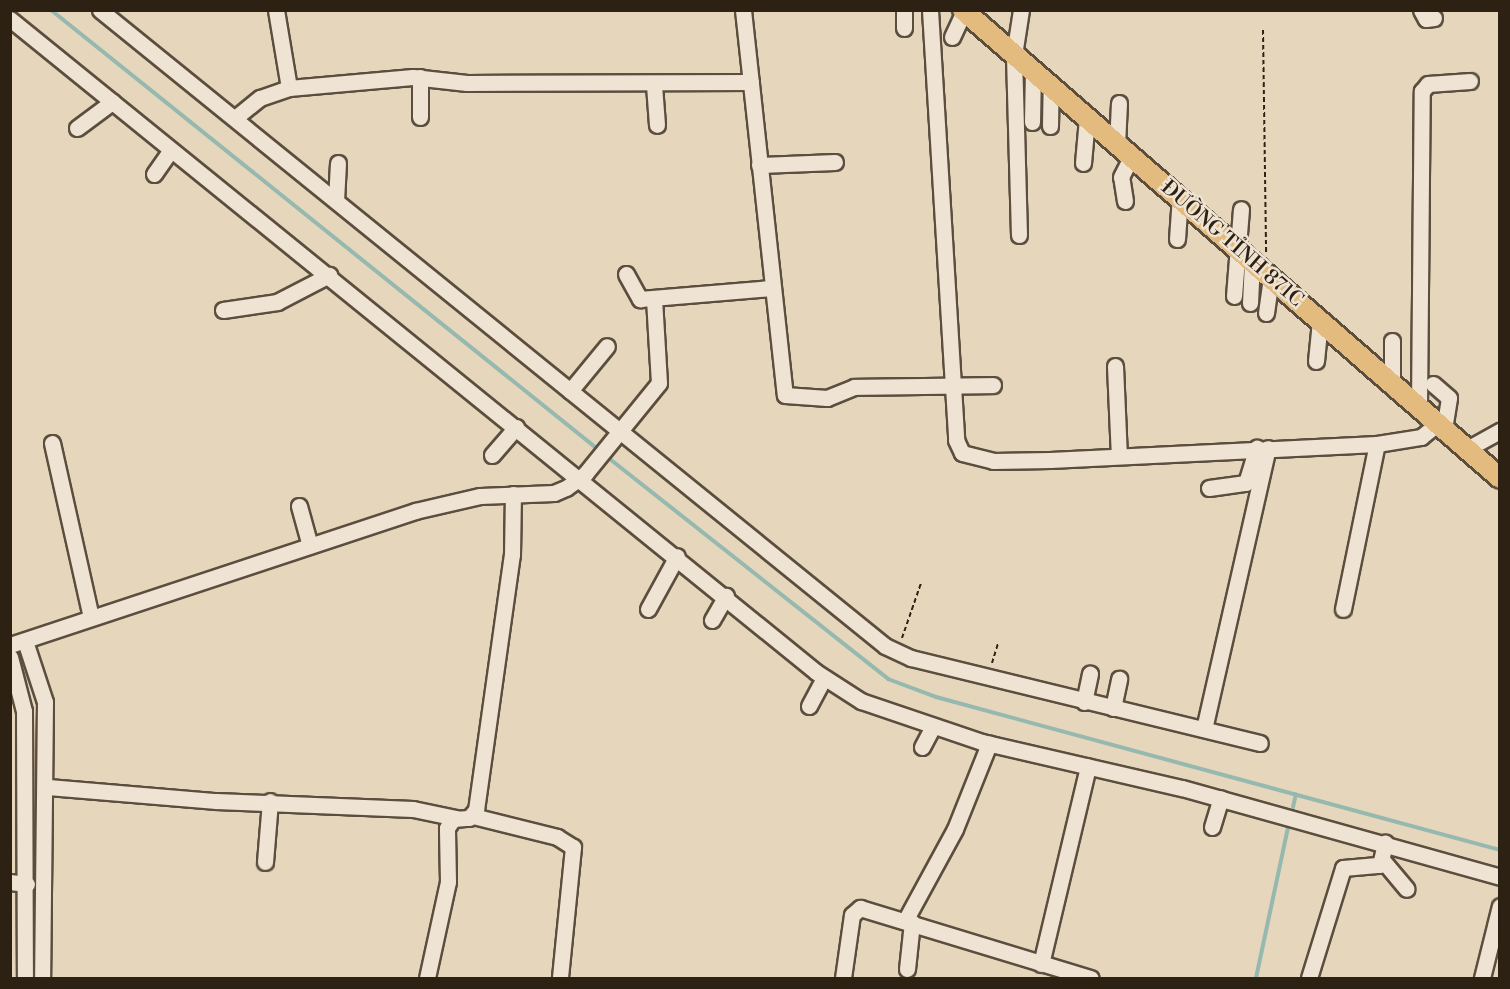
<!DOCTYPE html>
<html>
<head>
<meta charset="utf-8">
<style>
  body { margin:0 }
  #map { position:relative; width:1510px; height:989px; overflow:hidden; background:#e6d6bb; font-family:"Libre Bodoni",serif }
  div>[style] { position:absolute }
  .stream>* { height:4px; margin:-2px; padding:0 2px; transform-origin:2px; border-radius:2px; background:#96b9af }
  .path>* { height:2px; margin-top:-1px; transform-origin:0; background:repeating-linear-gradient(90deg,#2d2114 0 4.5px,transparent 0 7.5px) }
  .roads { filter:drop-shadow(2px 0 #5b4e3e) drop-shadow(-2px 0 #5b4e3e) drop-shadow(0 2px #5b4e3e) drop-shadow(0 -2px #5b4e3e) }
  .minor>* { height:15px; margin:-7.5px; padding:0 7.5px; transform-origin:7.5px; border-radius:7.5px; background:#efe4d3 }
  .major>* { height:20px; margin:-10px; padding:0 10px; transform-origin:10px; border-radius:10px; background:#e3bb7e }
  span { translate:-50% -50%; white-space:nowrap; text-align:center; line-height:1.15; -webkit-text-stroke:5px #efe4d3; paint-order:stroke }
  .street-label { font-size:20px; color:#2d2114 }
  .frame { position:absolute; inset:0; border:12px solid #2d2114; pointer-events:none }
</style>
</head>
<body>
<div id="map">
  <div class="stream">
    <div style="left:51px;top:10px;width:704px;rotate:38.77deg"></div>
    <div style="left:606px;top:456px;width:360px;rotate:38.3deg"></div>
    <div style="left:888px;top:679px;width:51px;rotate:20.6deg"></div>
    <div style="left:936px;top:697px;width:584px;rotate:15.18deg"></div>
    <div style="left:20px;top:657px;width:37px;rotate:68deg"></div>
    <div style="left:1293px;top:807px;width:13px;rotate:-77deg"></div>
    <div style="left:34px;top:978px;width:74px;rotate:-89.2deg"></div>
    <div style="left:1256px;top:978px;width:153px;rotate:-78deg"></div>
  </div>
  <div class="path">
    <div style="left:1263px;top:30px;width:222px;rotate:89.2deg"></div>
    <div style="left:902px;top:638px;width:58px;rotate:-70.9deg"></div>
    <div style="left:992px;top:663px;width:21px;rotate:-73deg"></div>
  </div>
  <div class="roads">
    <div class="minor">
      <div style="left:100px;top:10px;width:1010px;rotate:39.01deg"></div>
      <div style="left:885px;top:646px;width:29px;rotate:25deg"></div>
      <div style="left:911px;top:658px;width:359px;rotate:13.7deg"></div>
      <div style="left:276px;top:10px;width:79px;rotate:80.5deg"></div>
      <div style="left:743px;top:10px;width:387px;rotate:83.8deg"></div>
      <div style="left:785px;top:395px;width:42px;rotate:4.1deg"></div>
      <div style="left:827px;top:398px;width:29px;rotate:-22deg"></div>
      <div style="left:854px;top:387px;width:139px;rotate:-0.8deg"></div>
      <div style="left:930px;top:10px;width:431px;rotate:86.5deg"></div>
      <div style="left:956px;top:440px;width:14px;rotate:65deg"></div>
      <div style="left:962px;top:453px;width:32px;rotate:14deg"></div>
      <div style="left:993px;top:461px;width:57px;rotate:-1deg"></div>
      <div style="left:1050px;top:460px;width:327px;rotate:-2.8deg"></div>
      <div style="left:1377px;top:444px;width:45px;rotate:-9deg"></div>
      <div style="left:1421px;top:437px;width:22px;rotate:-39deg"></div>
      <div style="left:1421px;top:10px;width:10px;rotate:61deg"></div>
      <div style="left:1426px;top:19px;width:8px;rotate:-7deg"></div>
      <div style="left:10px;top:19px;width:1037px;rotate:39.01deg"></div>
      <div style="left:816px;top:672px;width:54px;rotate:32.8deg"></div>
      <div style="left:861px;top:701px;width:128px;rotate:18.7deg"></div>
      <div style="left:982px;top:742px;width:205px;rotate:13deg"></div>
      <div style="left:1182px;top:788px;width:330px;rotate:15.6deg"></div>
      <div style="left:904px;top:28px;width:18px;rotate:-90deg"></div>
      <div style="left:952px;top:37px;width:29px;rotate:-65deg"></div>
      <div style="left:420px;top:77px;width:40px;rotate:90deg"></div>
      <div style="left:654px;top:85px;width:40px;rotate:85.7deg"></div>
      <div style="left:235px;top:118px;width:32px;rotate:-39deg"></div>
      <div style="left:260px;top:98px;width:31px;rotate:-19deg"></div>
      <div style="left:289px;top:88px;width:124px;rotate:-5.1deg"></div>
      <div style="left:413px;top:77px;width:54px;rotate:6.3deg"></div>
      <div style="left:467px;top:83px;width:284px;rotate:-0.2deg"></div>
      <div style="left:1032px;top:122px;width:50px;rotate:-88.9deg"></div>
      <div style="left:1050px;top:126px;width:39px;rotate:-89deg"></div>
      <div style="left:77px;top:128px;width:44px;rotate:-36.6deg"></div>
      <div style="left:1117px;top:145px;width:42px;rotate:-87.3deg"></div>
      <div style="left:1083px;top:163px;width:45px;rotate:-84.9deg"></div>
      <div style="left:759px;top:165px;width:76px;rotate:-2.3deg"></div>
      <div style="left:154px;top:174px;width:29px;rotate:-55deg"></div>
      <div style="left:336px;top:201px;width:38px;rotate:-87deg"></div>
      <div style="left:1125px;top:201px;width:24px;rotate:-99deg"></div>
      <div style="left:1121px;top:177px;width:22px;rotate:-63deg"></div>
      <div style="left:1019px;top:235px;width:180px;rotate:-91.6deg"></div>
      <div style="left:1014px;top:55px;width:46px;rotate:-81.2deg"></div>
      <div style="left:1177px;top:239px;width:39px;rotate:-86deg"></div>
      <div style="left:626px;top:274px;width:29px;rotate:61deg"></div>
      <div style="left:640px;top:299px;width:132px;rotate:-4.8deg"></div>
      <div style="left:1234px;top:296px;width:87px;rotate:-85.4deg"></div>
      <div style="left:1250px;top:303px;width:41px;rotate:-87.2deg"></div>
      <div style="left:223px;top:310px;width:55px;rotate:-8.4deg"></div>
      <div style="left:277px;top:302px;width:59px;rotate:-27.4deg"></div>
      <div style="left:1266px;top:313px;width:35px;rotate:-82deg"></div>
      <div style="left:1392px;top:341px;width:42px;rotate:90deg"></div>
      <div style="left:1316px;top:361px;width:40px;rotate:-84.3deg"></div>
      <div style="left:1115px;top:366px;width:90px;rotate:87.5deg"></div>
      <div style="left:1433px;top:384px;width:21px;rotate:41deg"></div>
      <div style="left:1449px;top:398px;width:31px;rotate:99deg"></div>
      <div style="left:570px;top:391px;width:58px;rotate:-50.6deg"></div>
      <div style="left:1419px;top:407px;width:316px;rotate:-89.5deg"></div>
      <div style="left:1422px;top:91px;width:9px;rotate:-49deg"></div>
      <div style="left:1428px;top:84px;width:42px;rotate:-4.1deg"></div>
      <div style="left:52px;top:443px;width:178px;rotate:77.4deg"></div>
      <div style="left:1467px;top:449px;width:38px;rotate:-29deg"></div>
      <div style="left:492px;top:455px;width:37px;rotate:-49deg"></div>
      <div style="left:1209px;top:488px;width:37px;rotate:-8deg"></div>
      <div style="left:1246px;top:483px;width:37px;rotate:-73deg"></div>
      <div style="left:299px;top:506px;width:41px;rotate:74.6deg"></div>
      <div style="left:648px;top:609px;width:60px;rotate:-61.3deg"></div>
      <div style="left:1343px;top:609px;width:168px;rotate:-78.4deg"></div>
      <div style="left:712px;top:620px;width:28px;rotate:-60deg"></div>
      <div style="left:25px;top:641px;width:64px;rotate:71.8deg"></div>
      <div style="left:45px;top:702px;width:276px;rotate:90.6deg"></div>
      <div style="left:10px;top:645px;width:427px;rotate:-18.3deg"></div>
      <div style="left:415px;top:511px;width:67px;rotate:-13deg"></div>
      <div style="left:480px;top:496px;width:74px;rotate:-2.3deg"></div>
      <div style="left:554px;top:493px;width:13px;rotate:-23deg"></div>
      <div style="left:566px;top:488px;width:24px;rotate:-36deg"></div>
      <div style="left:585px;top:474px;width:117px;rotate:-50.9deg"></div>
      <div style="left:659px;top:383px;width:83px;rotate:-93.4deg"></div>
      <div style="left:10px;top:657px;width:56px;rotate:75.5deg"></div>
      <div style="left:24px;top:711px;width:267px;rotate:89.8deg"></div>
      <div style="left:1084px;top:702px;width:29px;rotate:-78deg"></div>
      <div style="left:809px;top:706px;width:32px;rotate:-62deg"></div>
      <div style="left:1113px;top:708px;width:30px;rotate:-78deg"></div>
      <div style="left:1204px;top:729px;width:288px;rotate:-77.2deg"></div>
      <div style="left:922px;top:747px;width:21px;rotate:-62deg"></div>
      <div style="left:48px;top:787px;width:169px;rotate:4.8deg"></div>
      <div style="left:216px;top:801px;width:197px;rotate:2.3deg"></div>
      <div style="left:413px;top:809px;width:44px;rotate:11.8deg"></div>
      <div style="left:473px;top:816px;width:87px;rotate:14deg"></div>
      <div style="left:557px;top:837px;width:19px;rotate:32deg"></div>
      <div style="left:573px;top:847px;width:132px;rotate:95.7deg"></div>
      <div style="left:1212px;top:827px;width:30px;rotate:-73deg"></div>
      <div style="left:265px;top:862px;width:61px;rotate:-85.3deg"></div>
      <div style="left:1384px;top:862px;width:35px;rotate:50deg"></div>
      <div style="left:10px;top:882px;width:17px;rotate:7deg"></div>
      <div style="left:906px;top:919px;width:102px;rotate:-61.4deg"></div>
      <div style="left:955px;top:829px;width:92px;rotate:-68.2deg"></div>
      <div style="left:1041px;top:964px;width:203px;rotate:-76.6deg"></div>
      <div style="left:907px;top:969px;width:47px;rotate:-83.9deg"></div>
      <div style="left:427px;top:978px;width:98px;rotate:-77.7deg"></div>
      <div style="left:448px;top:882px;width:54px;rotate:-91.1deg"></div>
      <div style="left:447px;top:828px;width:11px;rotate:-56deg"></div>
      <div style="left:453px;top:819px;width:16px;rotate:-4deg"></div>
      <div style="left:469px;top:818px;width:11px;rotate:-49deg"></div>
      <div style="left:476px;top:810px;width:258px;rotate:-82deg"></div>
      <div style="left:512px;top:555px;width:61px;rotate:-89.1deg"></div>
      <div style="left:843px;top:978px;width:64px;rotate:-81.9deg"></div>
      <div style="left:852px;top:915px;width:11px;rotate:-41deg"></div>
      <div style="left:860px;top:908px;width:241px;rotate:16.9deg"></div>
      <div style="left:1309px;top:978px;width:115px;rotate:-72.8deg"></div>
      <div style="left:1343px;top:868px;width:37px;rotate:-5deg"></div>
      <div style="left:1380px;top:865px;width:23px;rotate:-77deg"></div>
      <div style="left:1482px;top:978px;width:74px;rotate:-76deg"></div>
    </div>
    <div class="major">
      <div style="left:963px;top:10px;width:712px;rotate:41.07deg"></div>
    </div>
  </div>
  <div class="street-label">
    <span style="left:1232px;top:244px;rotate:41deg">ĐƯỜNG TỈNH 871C</span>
  </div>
  <div class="frame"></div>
</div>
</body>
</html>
